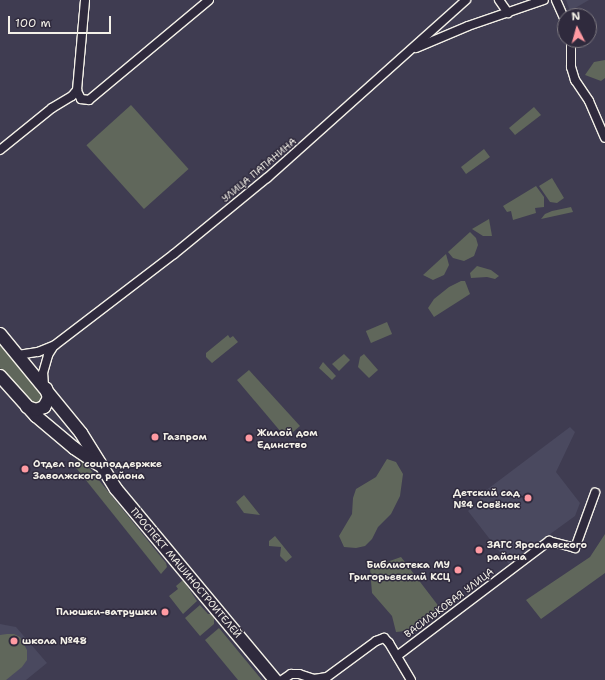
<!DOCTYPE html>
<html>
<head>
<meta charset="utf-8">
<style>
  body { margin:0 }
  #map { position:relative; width:605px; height:680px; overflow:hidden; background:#3f3c51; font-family:"Shantell Sans",sans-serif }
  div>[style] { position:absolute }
  .built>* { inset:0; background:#4a495f }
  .green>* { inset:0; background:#60675b; transform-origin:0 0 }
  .roads { filter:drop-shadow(1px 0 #f4f1e8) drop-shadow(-1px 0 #f4f1e8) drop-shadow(0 1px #f4f1e8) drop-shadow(0 -1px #f4f1e8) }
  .street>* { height:8px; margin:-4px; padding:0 4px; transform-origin:4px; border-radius:4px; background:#2f2a3d }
  .secondary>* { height:12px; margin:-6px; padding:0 6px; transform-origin:6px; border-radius:6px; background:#2f2a3d }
  .dots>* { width:11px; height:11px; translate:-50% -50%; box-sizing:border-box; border:2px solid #2f2a3d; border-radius:50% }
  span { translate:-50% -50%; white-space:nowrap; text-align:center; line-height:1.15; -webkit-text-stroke:3px #2f2a3d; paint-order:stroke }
  .street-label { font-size:10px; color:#f4f1e8 }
  .poi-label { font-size:10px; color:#f4f1e8; font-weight:700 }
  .left { translate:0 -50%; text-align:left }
  .right { translate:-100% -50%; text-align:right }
  .north { position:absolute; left:557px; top:8px; width:40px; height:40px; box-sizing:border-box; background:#2f2a3d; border:1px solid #7e7a81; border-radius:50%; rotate:354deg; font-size:11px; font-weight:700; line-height:16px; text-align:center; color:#f4f1e8 }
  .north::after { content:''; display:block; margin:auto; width:14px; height:18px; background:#ff9aa2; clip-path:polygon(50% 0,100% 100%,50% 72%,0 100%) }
  .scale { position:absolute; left:8px; top:16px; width:103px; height:18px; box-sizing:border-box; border:2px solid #f4f1e8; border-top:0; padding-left:5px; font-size:12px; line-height:14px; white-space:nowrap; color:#f4f1e8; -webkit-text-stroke:3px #2f2a3d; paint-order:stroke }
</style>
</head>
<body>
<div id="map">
  <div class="built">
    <div style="clip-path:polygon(566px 0,589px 0,570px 11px)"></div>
    <div style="clip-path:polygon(570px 427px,575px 432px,556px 472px,580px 503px,575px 516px,509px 564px,468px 511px,479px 501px,481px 494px)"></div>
    <div style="clip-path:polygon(0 624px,16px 627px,47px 663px,26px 680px,0 680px)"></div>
  </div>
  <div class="green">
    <div style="clip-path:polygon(605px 60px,605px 78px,601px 81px,585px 75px,594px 62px)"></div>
    <div style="left:131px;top:105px;width:86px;height:60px;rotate:48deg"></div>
    <div style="clip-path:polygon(534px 107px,541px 115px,515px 135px,509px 128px)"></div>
    <div style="clip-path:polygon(484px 149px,490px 157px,466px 174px,461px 167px)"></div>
    <div style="clip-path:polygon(552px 178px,564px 198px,557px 203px,550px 202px,539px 186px)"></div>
    <div style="clip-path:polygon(536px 186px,544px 197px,544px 207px,535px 208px,536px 213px,513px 220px,511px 211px,507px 212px,503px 206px)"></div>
    <div style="clip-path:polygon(571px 207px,573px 212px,541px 219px,545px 214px,552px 211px)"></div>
    <div style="clip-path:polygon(489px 219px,492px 236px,483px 236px,472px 229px)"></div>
    <div style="clip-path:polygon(470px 232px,476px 238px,478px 245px,474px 256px,464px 261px,453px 258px,448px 252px)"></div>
    <div style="clip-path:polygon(446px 254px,449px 265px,444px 275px,433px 280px,423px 275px)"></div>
    <div style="clip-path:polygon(477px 266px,491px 270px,499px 276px,495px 279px,487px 277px,471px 278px,470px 273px)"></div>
    <div style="clip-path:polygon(461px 281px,465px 281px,470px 294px,434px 317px,428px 308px,434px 299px,449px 287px)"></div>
    <div style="left:387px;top:322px;width:13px;height:23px;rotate:67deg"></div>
    <div style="clip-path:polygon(228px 335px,230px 338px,233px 336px,238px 342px,212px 363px,206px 357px,206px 353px)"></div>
    <div style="clip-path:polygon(0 342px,42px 392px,44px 399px,37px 405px,30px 402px,0 368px)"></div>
    <div style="clip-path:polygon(344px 354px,350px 360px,339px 371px,332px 364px)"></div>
    <div style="clip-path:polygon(364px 354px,378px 370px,369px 378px,358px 367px,360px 357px)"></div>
    <div style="clip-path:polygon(323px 362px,336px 376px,332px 380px,319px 368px)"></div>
    <div style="clip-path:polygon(249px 370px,300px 426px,286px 438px,237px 380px)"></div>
    <div style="clip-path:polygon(81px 458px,166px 563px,167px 567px,161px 574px,73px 464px)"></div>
    <div style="clip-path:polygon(387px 459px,396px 462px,403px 474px,400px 496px,391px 514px,378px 527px,372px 539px,365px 546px,356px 548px,344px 547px,339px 536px,352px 514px,353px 498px,356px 489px,376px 477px)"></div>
    <div style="clip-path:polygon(244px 495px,260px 515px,244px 513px,236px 502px)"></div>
    <div style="clip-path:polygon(605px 534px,605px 573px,541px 619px,526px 600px,590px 557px)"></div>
    <div style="clip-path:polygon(275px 536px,292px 557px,286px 562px,280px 556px,281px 547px,269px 546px,269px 541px)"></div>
    <div style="clip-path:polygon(401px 557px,440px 608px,406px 631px,396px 632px,392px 616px,372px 593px,370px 568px)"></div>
    <div style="clip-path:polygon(183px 580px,197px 601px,183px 614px,169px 596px,178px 589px,176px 586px)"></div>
    <div style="clip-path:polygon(200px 605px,208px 614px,211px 614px,214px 618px,214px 624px,200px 636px,185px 618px)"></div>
    <div style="clip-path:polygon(219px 628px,262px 680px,238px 680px,205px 640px)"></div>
    <div style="clip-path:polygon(7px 634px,14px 634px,20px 637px,27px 650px,27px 660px,22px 667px,6px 680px,0 680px,0 635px)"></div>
  </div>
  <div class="roads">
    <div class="street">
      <div style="left:499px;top:0;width:16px;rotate:55deg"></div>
      <div style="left:556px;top:0;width:22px;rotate:66deg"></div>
      <div style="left:571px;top:40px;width:27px;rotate:90deg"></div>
      <div style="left:571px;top:67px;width:14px;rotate:73deg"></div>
      <div style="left:575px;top:80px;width:25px;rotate:56deg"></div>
      <div style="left:589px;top:101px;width:40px;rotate:66.6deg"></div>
      <div style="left:416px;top:48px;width:56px;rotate:-22.9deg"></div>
      <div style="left:468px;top:26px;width:80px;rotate:-18.9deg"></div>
      <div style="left:77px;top:91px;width:9px;rotate:63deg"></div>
      <div style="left:81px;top:99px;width:8px;rotate:7deg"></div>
      <div style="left:89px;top:100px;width:156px;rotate:-39.8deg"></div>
      <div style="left:0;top:150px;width:67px;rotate:-38.9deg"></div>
      <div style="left:52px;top:108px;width:23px;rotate:-31deg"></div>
      <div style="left:72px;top:96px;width:8px;rotate:-50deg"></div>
      <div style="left:77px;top:90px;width:90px;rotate:-84.9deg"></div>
      <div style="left:18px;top:355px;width:20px;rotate:-9deg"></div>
      <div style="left:38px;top:352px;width:18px;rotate:-22deg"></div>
      <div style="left:55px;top:345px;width:150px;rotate:-37.4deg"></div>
      <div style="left:174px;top:254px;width:120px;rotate:-39.3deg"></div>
      <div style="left:267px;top:178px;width:267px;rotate:-41.8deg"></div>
      <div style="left:44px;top:386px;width:13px;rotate:-94deg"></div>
      <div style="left:43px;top:373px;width:19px;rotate:-74deg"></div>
      <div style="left:48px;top:355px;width:9px;rotate:-58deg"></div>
      <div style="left:397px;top:656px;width:191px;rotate:-37.1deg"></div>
      <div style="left:549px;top:541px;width:27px;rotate:15deg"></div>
      <div style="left:575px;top:548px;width:59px;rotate:-70deg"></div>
      <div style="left:282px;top:680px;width:11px;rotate:-34deg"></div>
      <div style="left:291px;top:674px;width:8px"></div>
      <div style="left:299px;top:674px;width:16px;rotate:18deg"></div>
      <div style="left:314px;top:679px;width:13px;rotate:-9deg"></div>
      <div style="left:327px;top:677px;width:61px;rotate:-36.3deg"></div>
      <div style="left:376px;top:641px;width:9px;rotate:-21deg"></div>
      <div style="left:384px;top:638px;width:7px;rotate:45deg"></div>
      <div style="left:389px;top:643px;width:43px;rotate:59.3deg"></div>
    </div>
    <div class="secondary">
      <div style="left:0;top:334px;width:128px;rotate:50.7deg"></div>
      <div style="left:81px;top:433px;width:66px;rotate:58deg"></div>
      <div style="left:116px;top:489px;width:249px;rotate:50.2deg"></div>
      <div style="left:0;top:376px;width:54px;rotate:48deg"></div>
      <div style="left:36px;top:416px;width:50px;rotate:40.1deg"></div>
      <div style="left:74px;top:448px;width:30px;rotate:34deg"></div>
      <div style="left:27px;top:407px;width:9px;rotate:18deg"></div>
      <div style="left:36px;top:410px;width:9px;rotate:-21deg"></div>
      <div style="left:44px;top:407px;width:10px;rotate:-61deg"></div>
      <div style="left:49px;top:398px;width:10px;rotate:-107deg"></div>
    </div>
  </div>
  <div class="dots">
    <div style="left:155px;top:437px;background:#ff9aa2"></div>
    <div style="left:249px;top:438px;background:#ff9aa2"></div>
    <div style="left:25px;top:469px;background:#ff9aa2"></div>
    <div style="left:528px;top:498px;background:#ff9aa2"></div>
    <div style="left:479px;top:550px;background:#ff9aa2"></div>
    <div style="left:458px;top:570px;background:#ff9aa2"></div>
    <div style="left:165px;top:612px;background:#ff9aa2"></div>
    <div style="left:14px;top:641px;background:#ff9aa2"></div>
  </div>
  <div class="street-label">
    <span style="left:259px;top:170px;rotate:-40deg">УЛИЦА ПАПАНИНА</span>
    <span style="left:186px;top:573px;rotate:50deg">ПРОСПЕКТ МАШИНОСТРОИТЕЛЕЙ</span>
    <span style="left:449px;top:603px;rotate:-37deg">ВАСИЛЬКОВАЯ УЛИЦА</span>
  </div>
  <div class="poi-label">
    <span class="left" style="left:257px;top:438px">Жилой дом<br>Единство</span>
    <span class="left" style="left:163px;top:437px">Газпром</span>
    <span class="left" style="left:33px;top:469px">Отдел по соцподдержке<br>Заволжского района</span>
    <span class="right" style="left:520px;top:498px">Детский сад<br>№4 Совёнок</span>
    <span class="left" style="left:487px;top:550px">ЗАГС Ярославского<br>района</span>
    <span class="right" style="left:450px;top:570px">Библиотека МУ<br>Григорьевский КСЦ</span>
    <span class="right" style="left:157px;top:612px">Плюшки-ватрушки</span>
    <span class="left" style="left:22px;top:641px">школа №48</span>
  </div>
  <div class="north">N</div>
  <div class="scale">100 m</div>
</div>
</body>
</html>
